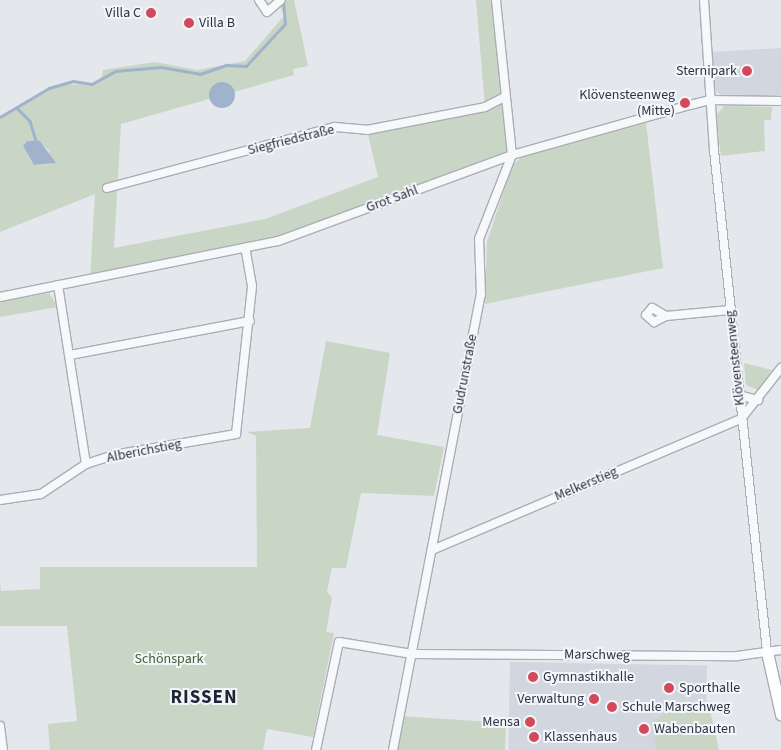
<!DOCTYPE html>
<html>
<head>
<meta charset="utf-8">
<style>
  body { margin:0 }
  #map { position:relative; width:781px; height:750px; overflow:hidden; background:#e4e7ec; font-family:"Source Sans 3",sans-serif }
  div>[style] { position:absolute }
  .built>* { inset:0; background:#d2d6de; transform-origin:0 0 }
  .green>* { inset:0; background:#c9d6c5 }
  .water>* { inset:0; background:#9fb4cc }
  .round { border-radius:50% }
  .stream>* { height:2.5px; margin:-1.25px; padding:0 1.25px; transform-origin:1.25px; border-radius:1.25px; background:#9fb4cc }
  .roads { filter:drop-shadow(1px 0 #a9aeb7) drop-shadow(-1px 0 #a9aeb7) drop-shadow(0 1px #a9aeb7) drop-shadow(0 -1px #a9aeb7) }
  .street>* { height:8px; margin:-4px; padding:0 4px; transform-origin:4px; border-radius:4px; background:#f7f8fa }
  .secondary>* { height:11px; margin:-5.5px; padding:0 5.5px; transform-origin:5.5px; border-radius:5.5px; background:#fff }
  .dots>* { width:14px; height:14px; translate:-50% -50%; box-sizing:border-box; border:2px solid #f4f6f9; border-radius:50% }
  span { translate:-50% -50%; white-space:nowrap; text-align:center; line-height:1.15; -webkit-text-stroke:4px #f4f6f9; paint-order:stroke }
  .poi-label { font-size:14px; color:#2b3445 }
  .right { translate:-100% -50%; text-align:right }
  .left { translate:0 -50%; text-align:left }
  .street-label { font-size:14px; color:#2b3445 }
  .park-label { font-size:14px; color:#3f6138 }
  .district-label { font-size:19px; color:#1d2536; font-weight:700; letter-spacing:1px }
</style>
</head>
<body>
<div id="map">
  <div class="built">
    <div style="clip-path:polygon(781px 48px,781px 96px,722px 96px,714px 89px,712px 52px)"></div>
    <div style="left:510px;top:662px;width:197px;height:88px;rotate:1deg"></div>
  </div>
  <div class="green">
    <div style="clip-path:polygon(evenodd,278px 0,294px 0,308px 66px,293px 69px,294px 75px,121px 124px,114px 248px,265px 219px,378px 177px,367px 130px,485px 107px,476px 0,496px 0,512px 155px,278px 241px,90px 279px,95px 194px,0 232px,0 117px,59px 85px,92px 84px,102px 77px,103px 70px,155px 62px,197px 70px,245px 61px,284px 16px,278px 0,40px 141px,49px 151px,50px 164px,34px 165px,23px 146px,40px 141px)"></div>
    <div style="clip-path:polygon(724px 106px,772px 107px,771px 120px,764px 120px,765px 151px,721px 156px,716px 116px)"></div>
    <div style="clip-path:polygon(646px 123px,663px 268px,485px 304px,487px 242px,512px 166px,525px 154px)"></div>
    <div style="clip-path:polygon(49px 293px,58px 307px,0 317px,0 302px)"></div>
    <div style="clip-path:polygon(326px 341px,390px 353px,377px 435px,444px 447px,434px 496px,361px 493px,346px 568px,332px 568px,327px 591px,332px 598px,326px 632px,334px 633px,313px 737px,267px 729px,263px 750px,50px 750px,48px 724px,77px 721px,67px 626px,0 626px,0 583px,1px 591px,40px 589px,40px 567px,257px 567px,256px 436px,247px 432px,310px 428px)"></div>
    <div style="clip-path:polygon(744px 363px,772px 370px,758px 390px,746px 385px)"></div>
    <div style="clip-path:polygon(692px 705px,710px 710px,719px 750px,657px 750px,651px 722px,674px 707px)"></div>
    <div style="clip-path:polygon(400px 716px,506px 723px,505px 750px,393px 750px)"></div>
  </div>
  <div class="water">
    <div class="round" style="left:209px;top:82px;width:26px;height:26px"></div>
    <div style="clip-path:polygon(27px 141px,40px 141px,56px 163px,34px 165px,23px 146px)"></div>
  </div>
  <div class="stream">
    <div style="left:17px;top:108px;width:18px;rotate:45deg"></div>
    <div style="left:30px;top:121px;width:21px;rotate:73deg"></div>
    <div style="left:0;top:117px;width:57px;rotate:-30.6deg"></div>
    <div style="left:49px;top:88px;width:25px;rotate:-16deg"></div>
    <div style="left:73px;top:81px;width:19px;rotate:9deg"></div>
    <div style="left:92px;top:84px;width:26px;rotate:-29deg"></div>
    <div style="left:115px;top:71px;width:46px;rotate:-5deg"></div>
    <div style="left:161px;top:67px;width:40px;rotate:10deg"></div>
    <div style="left:200px;top:74px;width:28px;rotate:-19deg"></div>
    <div style="left:226px;top:65px;width:20px;rotate:3deg"></div>
    <div style="left:246px;top:66px;width:57px;rotate:-47.1deg"></div>
    <div style="left:285px;top:24px;width:23px;rotate:-95deg"></div>
  </div>
  <div class="roads">
    <div class="street">
      <div style="left:259px;top:0;width:14px;rotate:56deg"></div>
      <div style="left:267px;top:12px;width:18px;rotate:-41deg"></div>
      <div style="left:704px;top:0;width:150px;rotate:86.2deg"></div>
      <div style="left:714px;top:150px;width:505px;rotate:83.97deg"></div>
      <div style="left:107px;top:188px;width:236px;rotate:-15deg"></div>
      <div style="left:335px;top:127px;width:32px;rotate:5deg"></div>
      <div style="left:367px;top:130px;width:120px;rotate:-11deg"></div>
      <div style="left:485px;top:107px;width:22px;rotate:-27deg"></div>
      <div style="left:58px;top:285px;width:181px;rotate:81.1deg"></div>
      <div style="left:0;top:297px;width:284px;rotate:-11.4deg"></div>
      <div style="left:278px;top:241px;width:249px;rotate:-20.2deg"></div>
      <div style="left:512px;top:155px;width:185px;rotate:-15.7deg"></div>
      <div style="left:690px;top:105px;width:21px;rotate:-14deg"></div>
      <div style="left:710px;top:100px;width:71px;rotate:0.8deg"></div>
      <div style="left:666px;top:316px;width:16px;rotate:-150deg"></div>
      <div style="left:652px;top:308px;width:9px;rotate:131deg"></div>
      <div style="left:646px;top:315px;width:11px;rotate:41deg"></div>
      <div style="left:654px;top:322px;width:13px;rotate:-27deg"></div>
      <div style="left:666px;top:316px;width:64px;rotate:-5.4deg"></div>
      <div style="left:70px;top:355px;width:183px;rotate:-10.7deg"></div>
      <div style="left:738px;top:395px;width:21px;rotate:14deg"></div>
      <div style="left:0;top:500px;width:41px;rotate:-8.3deg"></div>
      <div style="left:41px;top:494px;width:54px;rotate:-33.7deg"></div>
      <div style="left:86px;top:464px;width:28px;rotate:-18deg"></div>
      <div style="left:113px;top:455px;width:125px;rotate:-9.7deg"></div>
      <div style="left:236px;top:434px;width:149px;rotate:-83.8deg"></div>
      <div style="left:252px;top:286px;width:39px;rotate:-100deg"></div>
      <div style="left:432px;top:550px;width:336px;rotate:-23deg"></div>
      <div style="left:741px;top:419px;width:65px;rotate:-51.9deg"></div>
      <div style="left:0;top:726px;width:24px;rotate:83deg"></div>
      <div style="left:316px;top:750px;width:110px;rotate:-78deg"></div>
      <div style="left:339px;top:642px;width:74px;rotate:9.3deg"></div>
      <div style="left:412px;top:654px;width:325px;rotate:0.4deg"></div>
      <div style="left:737px;top:656px;width:44px;rotate:-7.8deg"></div>
      <div style="left:393px;top:750px;width:463px;rotate:-79.1deg"></div>
      <div style="left:481px;top:295px;width:56px;rotate:-92deg"></div>
      <div style="left:479px;top:239px;width:90px;rotate:-68.6deg"></div>
      <div style="left:512px;top:155px;width:156px;rotate:-95.9deg"></div>
    </div>
    <div class="secondary">
      <div style="left:767px;top:652px;width:64px;rotate:77.3deg"></div>
    </div>
  </div>
  <div class="dots">
    <div style="left:151px;top:13px;background:#d1495b"></div>
    <div style="left:189px;top:23px;background:#d1495b"></div>
    <div style="left:747px;top:71px;background:#d1495b"></div>
    <div style="left:685px;top:103px;background:#d1495b"></div>
    <div style="left:533px;top:677px;background:#d1495b"></div>
    <div style="left:669px;top:688px;background:#d1495b"></div>
    <div style="left:594px;top:699px;background:#d1495b"></div>
    <div style="left:612px;top:707px;background:#d1495b"></div>
    <div style="left:530px;top:722px;background:#d1495b"></div>
    <div style="left:644px;top:729px;background:#d1495b"></div>
    <div style="left:534px;top:737px;background:#d1495b"></div>
  </div>
  <div class="poi-label">
    <span class="right" style="left:141px;top:13px">Villa C</span>
    <span class="left" style="left:199px;top:23px">Villa B</span>
    <span class="right" style="left:737px;top:71px">Sternipark</span>
    <span class="right" style="left:675px;top:103px">Klövensteenweg<br>(Mitte)</span>
    <span class="left" style="left:543px;top:677px">Gymnastikhalle</span>
    <span class="left" style="left:679px;top:688px">Sporthalle</span>
    <span class="right" style="left:584px;top:699px">Verwaltung</span>
    <span class="left" style="left:622px;top:707px">Schule Marschweg</span>
    <span class="right" style="left:520px;top:722px">Mensa</span>
    <span class="left" style="left:654px;top:729px">Wabenbauten</span>
    <span class="left" style="left:544px;top:737px">Klassenhaus</span>
  </div>
  <div class="street-label">
    <span style="left:291px;top:140px;rotate:-14deg">Siegfriedstraße</span>
    <span style="left:392px;top:199px;rotate:-20deg">Grot Sahl</span>
    <span style="left:735px;top:358px;rotate:-96deg">Klövensteenweg</span>
    <span style="left:465px;top:374px;rotate:-79deg">Gudrunstraße</span>
    <span style="left:144px;top:451px;rotate:-11deg">Alberichstieg</span>
    <span style="left:586px;top:484px;rotate:-23deg">Melkerstieg</span>
    <span style="left:597px;top:655px;rotate:1deg">Marschweg</span>
  </div>
  <div class="park-label">
    <span style="left:169px;top:659px">Schönspark</span>
  </div>
  <div class="district-label">
    <span style="left:204px;top:698px">RISSEN</span>
  </div>
</div>
</body>
</html>
